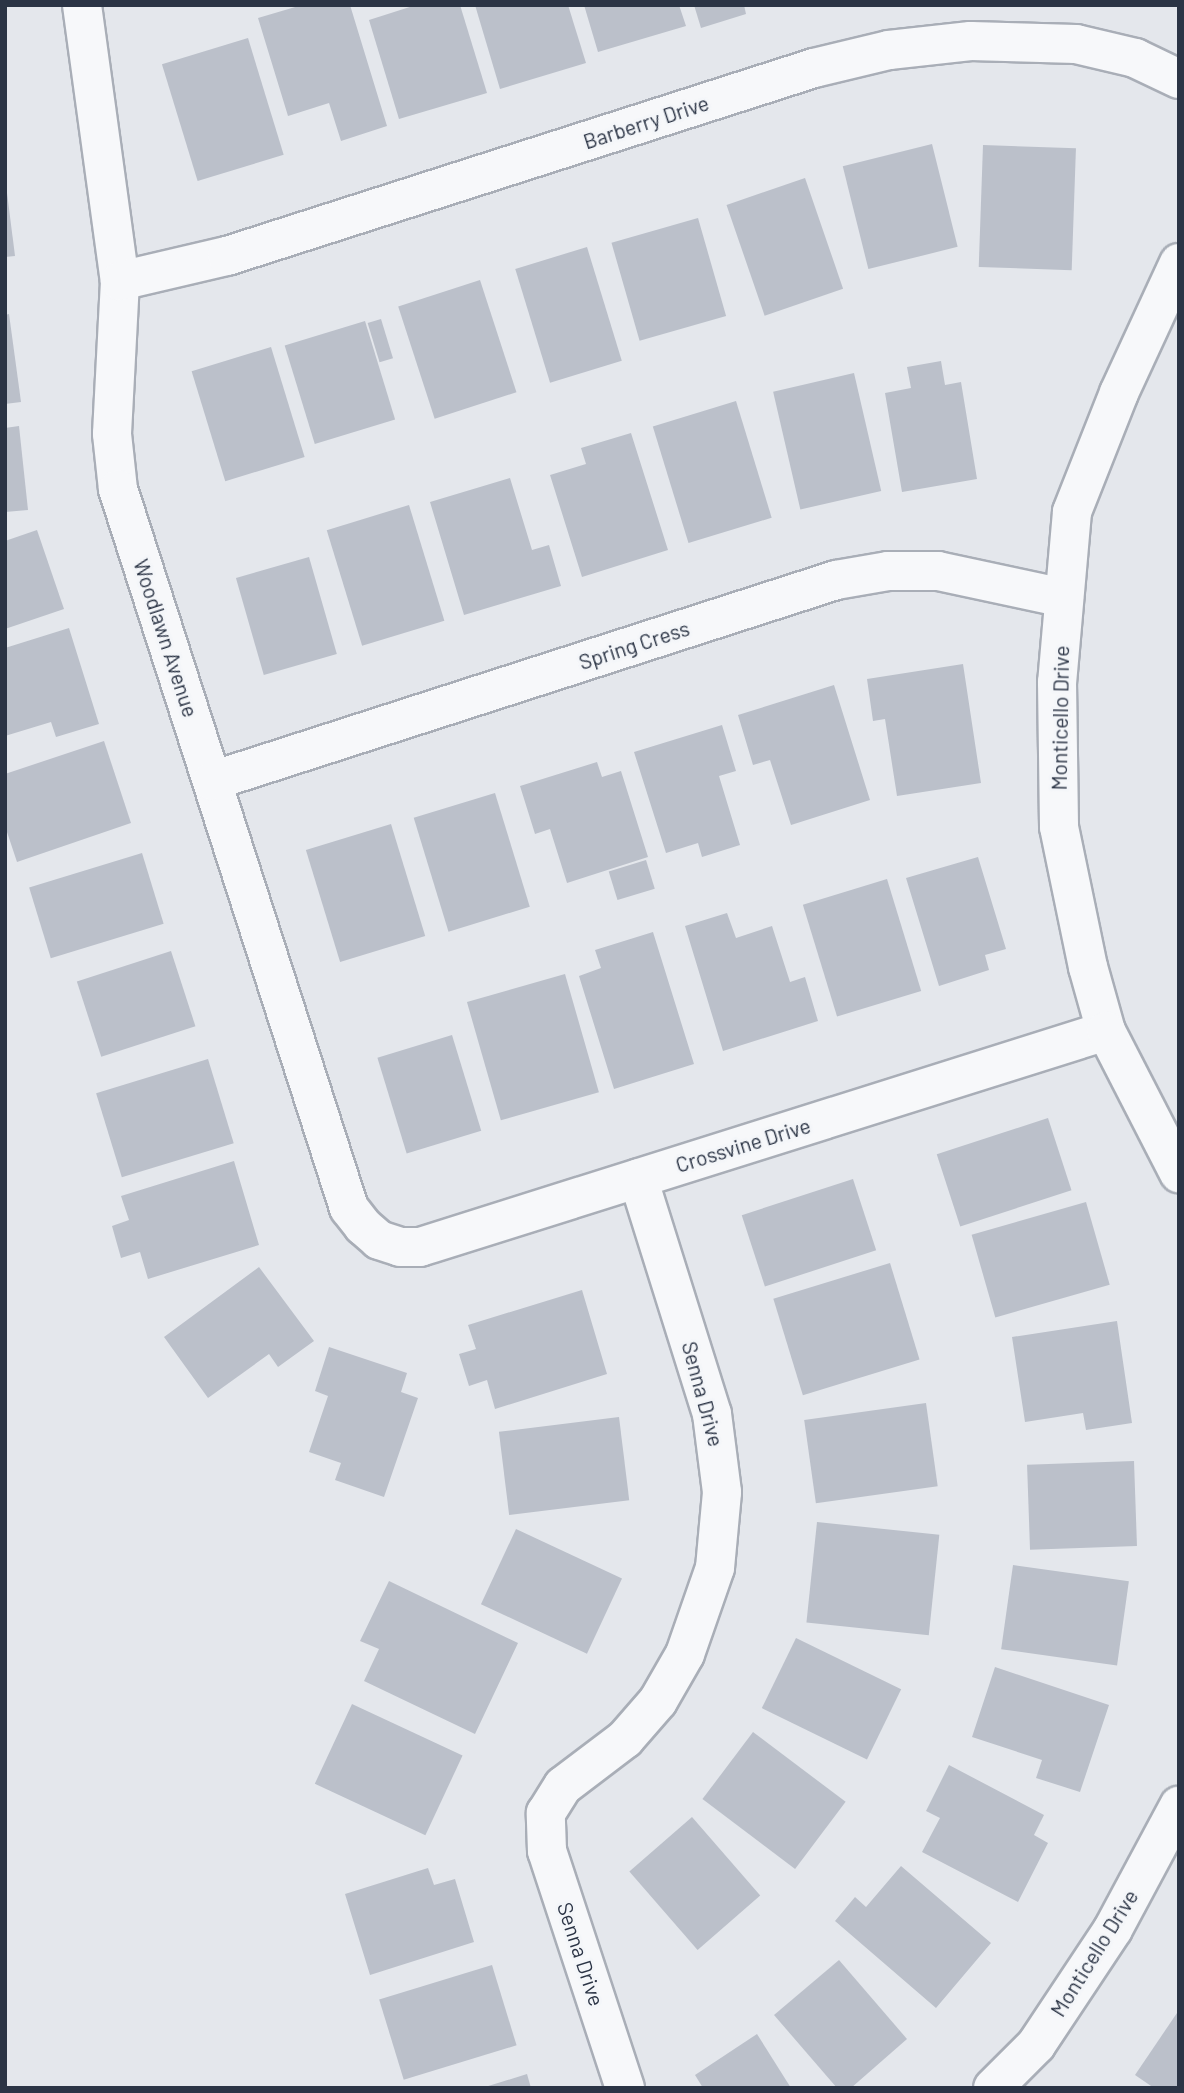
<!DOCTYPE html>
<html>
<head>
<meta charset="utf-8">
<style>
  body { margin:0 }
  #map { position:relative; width:1184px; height:2093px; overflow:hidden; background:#e4e7ec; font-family:Barlow,sans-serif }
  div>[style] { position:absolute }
  .building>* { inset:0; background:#bbc0ca; transform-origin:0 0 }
  .roads { filter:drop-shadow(2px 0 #a9aeb7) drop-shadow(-2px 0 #a9aeb7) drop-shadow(0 2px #a9aeb7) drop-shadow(0 -2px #a9aeb7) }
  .street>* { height:38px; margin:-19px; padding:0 19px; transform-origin:19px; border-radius:19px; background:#f7f8fa }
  span { translate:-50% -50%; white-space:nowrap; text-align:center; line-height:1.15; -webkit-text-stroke:6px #f4f6f9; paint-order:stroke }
  .street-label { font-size:21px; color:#2b3445 }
  .frame { position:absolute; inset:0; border:7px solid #2b3445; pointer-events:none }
</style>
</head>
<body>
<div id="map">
  <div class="building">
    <div style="clip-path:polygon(302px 5px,350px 5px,387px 126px,341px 141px,329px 103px,288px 116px,258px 18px)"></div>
    <div style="clip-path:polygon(416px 5px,460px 5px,487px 93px,399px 119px,369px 20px)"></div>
    <div style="clip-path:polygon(475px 5px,568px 5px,586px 63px,500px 89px)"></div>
    <div style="clip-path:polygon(584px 5px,679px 5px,686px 26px,598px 52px)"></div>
    <div style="clip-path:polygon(694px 5px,744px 5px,746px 14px,701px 28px)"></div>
    <div style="left:248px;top:38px;width:122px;height:90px;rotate:73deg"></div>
    <div style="left:932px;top:144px;width:106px;height:92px;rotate:76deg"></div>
    <div style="left:983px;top:145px;width:93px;height:122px;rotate:2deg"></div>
    <div style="clip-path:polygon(5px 177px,15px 256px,5px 257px)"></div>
    <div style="left:805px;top:178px;width:117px;height:83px;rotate:71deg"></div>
    <div style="left:698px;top:218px;width:102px;height:90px;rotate:74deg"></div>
    <div style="left:587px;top:247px;width:119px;height:75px;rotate:73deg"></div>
    <div style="left:480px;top:280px;width:118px;height:86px;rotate:72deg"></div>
    <div style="clip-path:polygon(9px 314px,21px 402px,5px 404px,5px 315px)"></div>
    <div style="left:381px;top:319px;width:41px;height:14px;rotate:73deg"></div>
    <div style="left:365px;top:321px;width:103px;height:84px;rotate:73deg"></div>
    <div style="left:271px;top:347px;width:115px;height:83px;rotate:73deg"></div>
    <div style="clip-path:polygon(941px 361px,945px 385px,961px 382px,977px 479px,902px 492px,885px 393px,911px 388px,907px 367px)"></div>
    <div style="left:854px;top:373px;width:121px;height:83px;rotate:77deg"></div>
    <div style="left:736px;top:401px;width:122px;height:87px;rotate:73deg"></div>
    <div style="clip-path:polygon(19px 426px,28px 510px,5px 512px,5px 428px)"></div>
    <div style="clip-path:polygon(631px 433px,668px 550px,582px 577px,550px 475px,586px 464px,581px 448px)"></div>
    <div style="clip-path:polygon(510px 478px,532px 550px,549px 545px,561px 586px,464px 615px,430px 502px)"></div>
    <div style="left:409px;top:505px;width:121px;height:86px;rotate:73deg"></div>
    <div style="clip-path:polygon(37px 530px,64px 609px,5px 629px,5px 541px)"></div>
    <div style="left:309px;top:557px;width:101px;height:76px;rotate:74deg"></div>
    <div style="clip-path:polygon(69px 628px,99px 724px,56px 737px,51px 722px,5px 736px,5px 648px)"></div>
    <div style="clip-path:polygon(963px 664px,981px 783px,897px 796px,885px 719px,873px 721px,867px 679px)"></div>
    <div style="clip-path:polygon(834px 685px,870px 800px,791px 825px,770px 760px,753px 765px,738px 715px)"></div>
    <div style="clip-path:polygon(722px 725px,736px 771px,719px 776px,740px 845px,702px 857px,698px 843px,666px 853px,634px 752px)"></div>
    <div style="clip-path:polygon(104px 741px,131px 823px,17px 862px,5px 826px,5px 774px)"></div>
    <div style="clip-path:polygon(597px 762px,602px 777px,621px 771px,648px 857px,567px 883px,550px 829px,535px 834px,520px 786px)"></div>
    <div style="left:495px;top:793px;width:119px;height:85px;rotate:73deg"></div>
    <div style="left:391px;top:824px;width:117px;height:89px;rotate:73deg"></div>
    <div style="left:142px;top:853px;width:74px;height:118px;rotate:73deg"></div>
    <div style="clip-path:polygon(978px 857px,1006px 949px,985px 955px,989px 970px,939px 986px,906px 878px)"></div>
    <div style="left:646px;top:860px;width:30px;height:39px;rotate:73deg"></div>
    <div style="left:887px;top:879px;width:117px;height:88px;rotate:73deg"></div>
    <div style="clip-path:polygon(727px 913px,736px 938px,772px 926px,790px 982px,805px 977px,818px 1021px,723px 1051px,685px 926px)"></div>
    <div style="clip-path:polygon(653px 932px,694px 1064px,614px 1089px,579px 976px,601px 968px,595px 950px)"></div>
    <div style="left:171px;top:951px;width:79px;height:99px;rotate:72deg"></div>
    <div style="left:565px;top:974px;width:123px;height:102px;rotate:74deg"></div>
    <div style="left:452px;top:1035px;width:100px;height:78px;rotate:73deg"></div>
    <div style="left:208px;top:1059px;width:88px;height:117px;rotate:73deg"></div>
    <div style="left:1048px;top:1118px;width:76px;height:117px;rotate:72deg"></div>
    <div style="clip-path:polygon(234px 1161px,259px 1245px,148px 1279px,140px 1252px,121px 1258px,112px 1226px,129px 1220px,121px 1196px)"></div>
    <div style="left:853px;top:1179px;width:75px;height:117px;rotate:72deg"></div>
    <div style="left:1086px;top:1202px;width:86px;height:119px;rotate:74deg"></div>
    <div style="left:890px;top:1263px;width:101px;height:122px;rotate:73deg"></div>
    <div style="clip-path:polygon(259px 1267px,314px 1341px,278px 1367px,269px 1354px,208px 1398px,164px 1337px)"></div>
    <div style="clip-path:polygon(582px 1290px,607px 1374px,495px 1409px,487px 1380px,469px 1386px,459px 1354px,476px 1349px,468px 1325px)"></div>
    <div style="clip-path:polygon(1117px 1321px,1132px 1423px,1086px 1430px,1083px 1413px,1025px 1422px,1012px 1337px)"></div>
    <div style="clip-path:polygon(329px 1347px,407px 1373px,401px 1392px,418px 1398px,384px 1497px,335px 1480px,341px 1463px,309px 1452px,328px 1396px,315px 1391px)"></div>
    <div style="left:926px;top:1403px;width:84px;height:123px;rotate:82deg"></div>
    <div style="left:619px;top:1417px;width:84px;height:121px;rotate:83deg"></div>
    <div style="left:1134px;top:1461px;width:85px;height:107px;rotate:88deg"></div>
    <div style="left:817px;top:1522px;width:123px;height:101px;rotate:6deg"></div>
    <div style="left:516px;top:1529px;width:117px;height:83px;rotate:25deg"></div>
    <div style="left:1013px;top:1565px;width:117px;height:85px;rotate:8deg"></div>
    <div style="clip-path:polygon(389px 1581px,518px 1643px,475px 1734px,364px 1681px,379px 1649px,360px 1641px)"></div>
    <div style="left:796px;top:1638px;width:117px;height:78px;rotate:26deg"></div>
    <div style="clip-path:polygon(995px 1667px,1109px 1705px,1080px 1792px,1036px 1778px,1042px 1760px,972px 1737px)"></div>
    <div style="left:352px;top:1704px;width:122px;height:88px;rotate:25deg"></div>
    <div style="left:753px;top:1732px;width:116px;height:84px;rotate:37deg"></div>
    <div style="clip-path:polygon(949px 1765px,1044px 1815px,1034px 1835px,1048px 1843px,1018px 1902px,922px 1852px,940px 1818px,926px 1811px)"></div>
    <div style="left:692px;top:1817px;width:104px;height:83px;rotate:49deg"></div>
    <div style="clip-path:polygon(901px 1866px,991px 1943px,936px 2008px,835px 1921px,855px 1897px,866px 1907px)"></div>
    <div style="clip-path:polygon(428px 1868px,434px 1885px,455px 1879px,474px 1942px,370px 1975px,345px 1894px)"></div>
    <div style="clip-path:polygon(839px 1960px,907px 2039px,851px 2088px,837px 2088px,774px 2015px)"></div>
    <div style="left:492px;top:1965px;width:84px;height:118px;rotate:73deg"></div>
    <div style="clip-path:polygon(1179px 2010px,1179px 2088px,1154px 2088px,1135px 2075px)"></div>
    <div style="clip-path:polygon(757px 2034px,791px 2088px,703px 2088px,695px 2075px)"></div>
    <div style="clip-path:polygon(527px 2074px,531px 2088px,485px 2088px,485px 2087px)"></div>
  </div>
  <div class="roads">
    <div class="street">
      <div style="left:82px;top:5px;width:279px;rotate:82.2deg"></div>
      <div style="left:120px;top:281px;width:153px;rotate:93deg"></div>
      <div style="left:112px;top:434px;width:55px;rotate:83.8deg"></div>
      <div style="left:118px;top:489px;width:755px;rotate:72.19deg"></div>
      <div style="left:349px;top:1208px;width:23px;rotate:52deg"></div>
      <div style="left:363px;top:1226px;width:21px;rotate:41deg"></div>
      <div style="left:379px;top:1240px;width:22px;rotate:18deg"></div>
      <div style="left:400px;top:1247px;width:20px"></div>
      <div style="left:420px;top:1247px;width:719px;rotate:-17.48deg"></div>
      <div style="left:1179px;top:263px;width:143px;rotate:114.8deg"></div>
      <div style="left:1119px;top:393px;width:128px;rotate:111.6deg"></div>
      <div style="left:1072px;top:512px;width:171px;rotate:95deg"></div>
      <div style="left:1057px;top:682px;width:145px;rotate:89.2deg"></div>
      <div style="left:1059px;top:827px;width:143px;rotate:78.3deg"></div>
      <div style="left:1088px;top:967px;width:66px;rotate:74.3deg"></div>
      <div style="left:1106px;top:1031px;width:160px;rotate:62.8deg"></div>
      <div style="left:120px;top:281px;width:110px;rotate:-13.2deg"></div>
      <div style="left:227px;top:256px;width:616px;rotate:-17.76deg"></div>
      <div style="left:814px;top:68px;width:77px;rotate:-13.5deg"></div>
      <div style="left:889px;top:50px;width:82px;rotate:-6.3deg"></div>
      <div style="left:971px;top:41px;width:105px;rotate:1.6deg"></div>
      <div style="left:1076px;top:44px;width:61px;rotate:13.3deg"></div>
      <div style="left:1135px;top:58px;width:49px;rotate:25.5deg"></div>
      <div style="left:212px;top:781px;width:656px;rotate:-17.85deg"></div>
      <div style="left:836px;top:580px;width:53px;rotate:-9.8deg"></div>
      <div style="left:888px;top:571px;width:50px"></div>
      <div style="left:938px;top:571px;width:129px;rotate:12.1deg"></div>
      <div style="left:625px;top:2088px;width:250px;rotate:-108.2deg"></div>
      <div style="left:547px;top:1851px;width:38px;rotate:-92deg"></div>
      <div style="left:546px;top:1813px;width:32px;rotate:-58deg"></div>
      <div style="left:563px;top:1786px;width:78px;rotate:-37.2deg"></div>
      <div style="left:625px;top:1739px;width:50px;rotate:-49deg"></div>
      <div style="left:658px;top:1701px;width:54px;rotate:-60.1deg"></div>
      <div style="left:685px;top:1654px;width:91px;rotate:-70.8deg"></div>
      <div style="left:715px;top:1568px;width:76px;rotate:-84.7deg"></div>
      <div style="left:722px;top:1492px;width:79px;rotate:-97.3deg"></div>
      <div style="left:712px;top:1414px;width:247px;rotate:-107.4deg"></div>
      <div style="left:993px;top:2088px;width:61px;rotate:-45deg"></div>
      <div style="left:1036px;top:2045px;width:139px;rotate:-56.4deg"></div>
      <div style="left:1113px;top:1929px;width:140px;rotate:-61.8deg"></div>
    </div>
  </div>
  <div class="street-label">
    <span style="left:646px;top:122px;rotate:-18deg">Barberry Drive</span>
    <span style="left:166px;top:638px;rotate:72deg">Woodlawn Avenue</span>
    <span style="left:634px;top:645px;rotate:-18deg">Spring Cress</span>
    <span style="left:1060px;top:718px;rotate:-89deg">Monticello Drive</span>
    <span style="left:743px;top:1145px;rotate:-17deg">Crossvine Drive</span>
    <span style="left:703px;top:1394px;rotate:75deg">Senna Drive</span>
    <span style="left:1094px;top:1953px;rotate:-58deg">Monticello Drive</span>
    <span style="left:581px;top:1954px;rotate:72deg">Senna Drive</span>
  </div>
  <div class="frame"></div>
</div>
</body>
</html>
